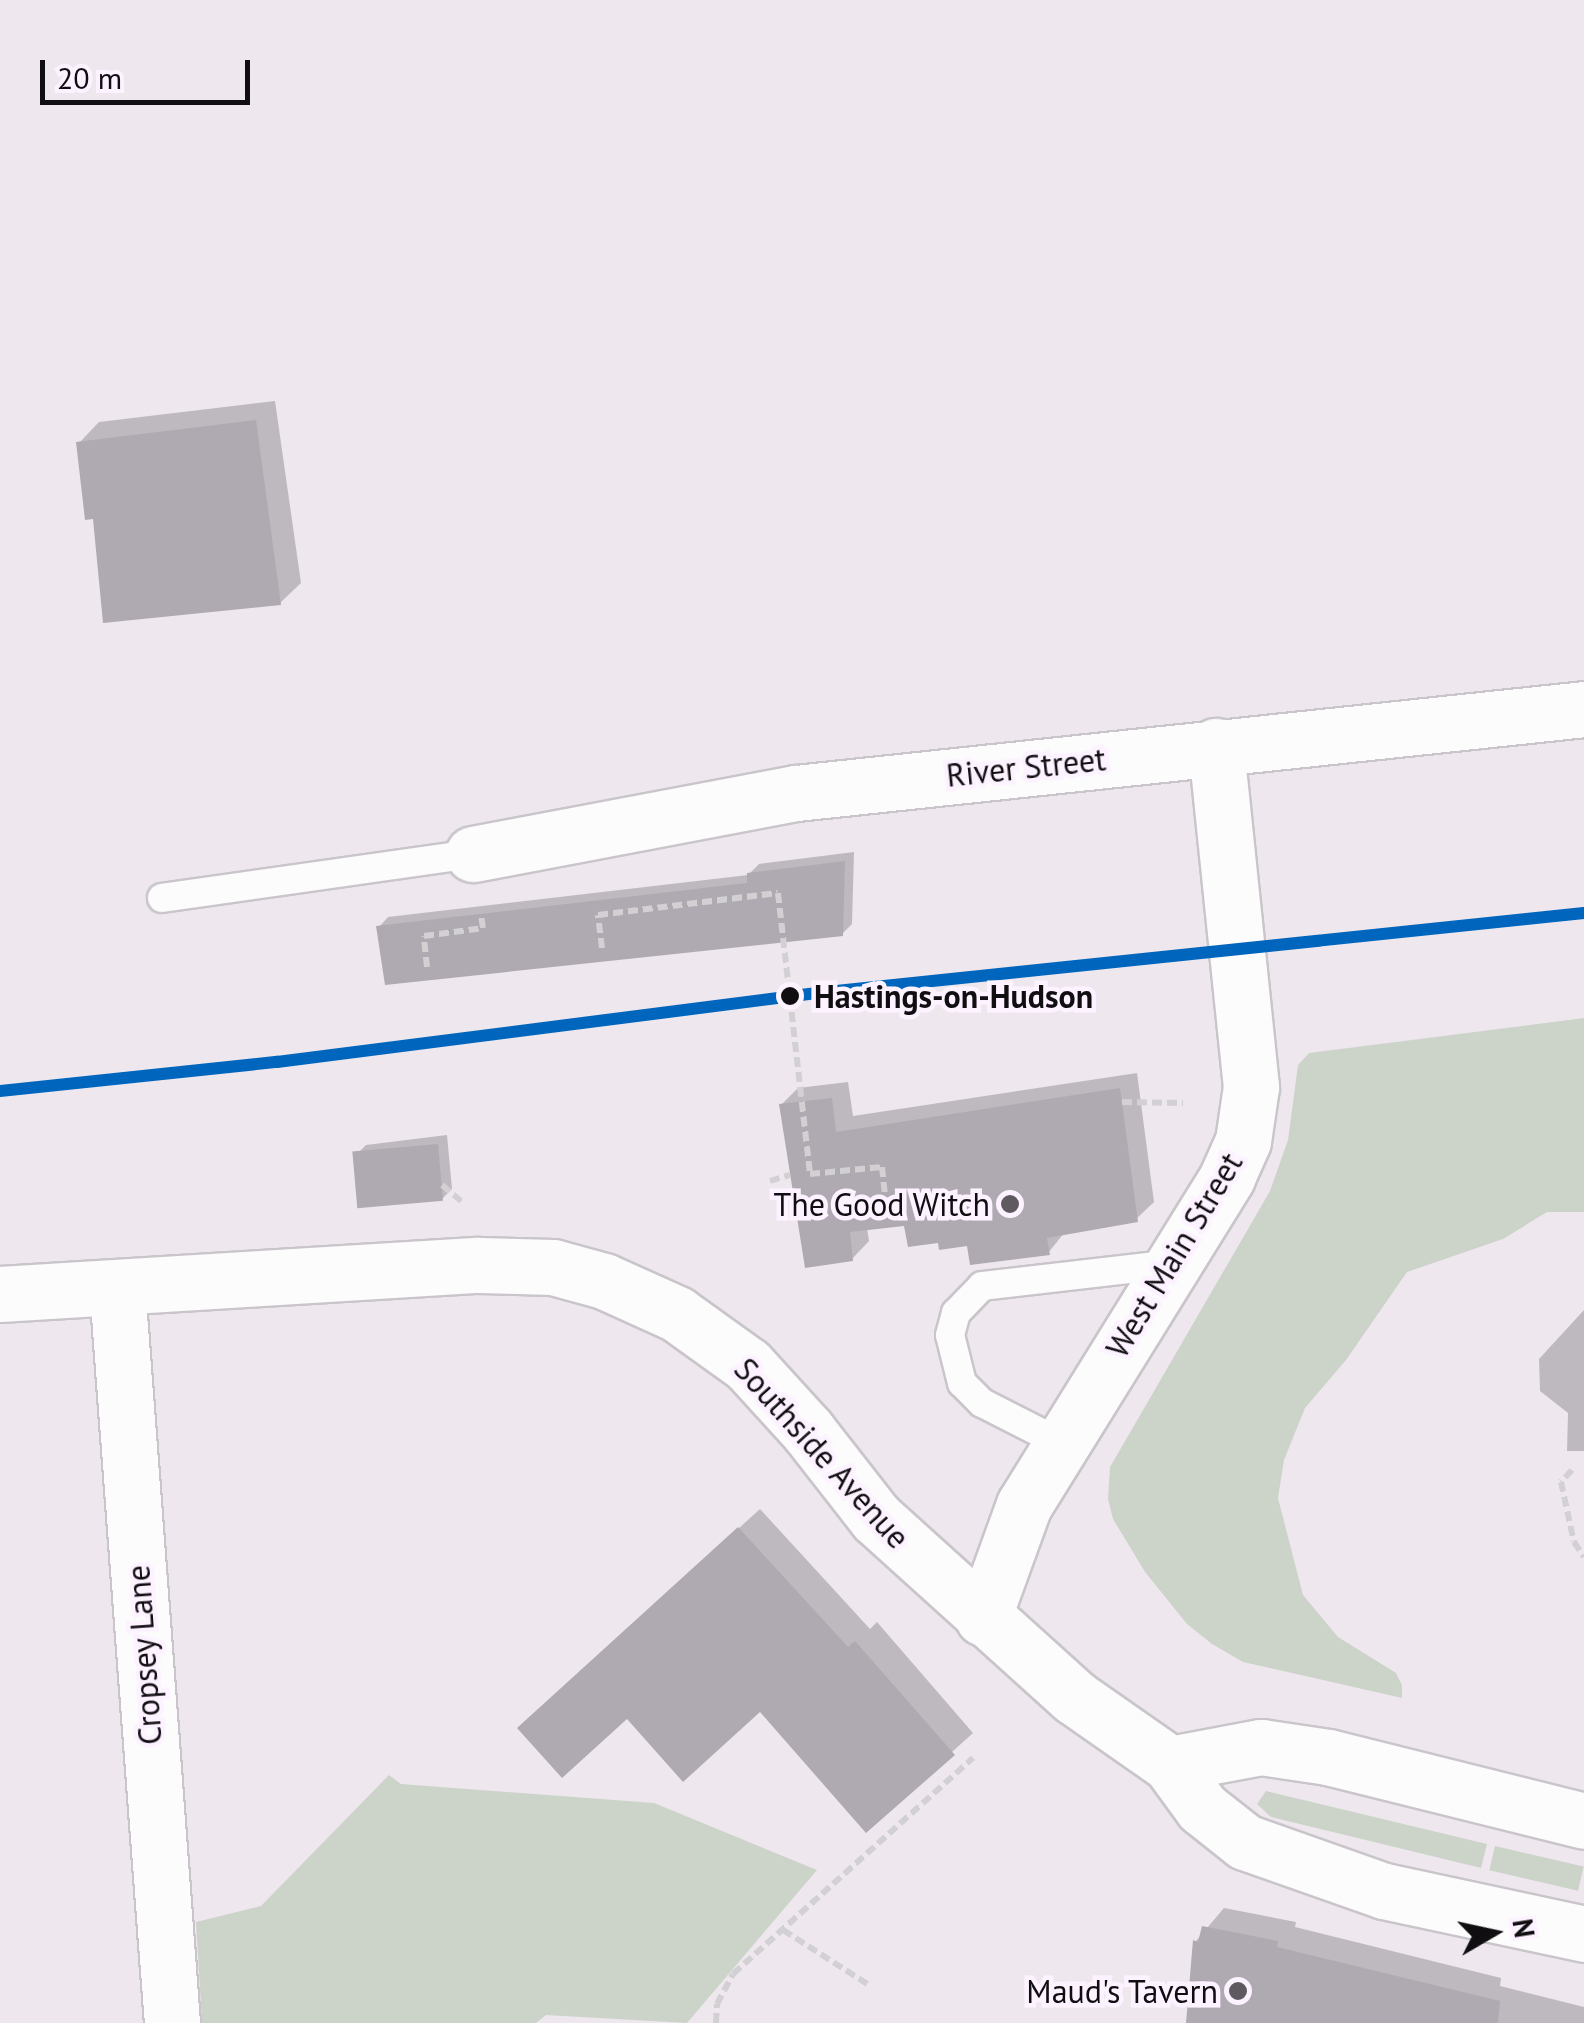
<!DOCTYPE html>
<html>
<head>
<meta charset="utf-8">
<style>
  body { margin:0 }
  #map { position:relative; width:1584px; height:2023px; overflow:hidden; background:#eee8ee; font-family:"PT Sans",sans-serif }
  div>[style] { position:absolute }
  .green>* { inset:0; background:#ccd4ca; transform-origin:0 0 }
  .shadow>* { inset:0; background:#0003 }
  .building>* { inset:0; background:#afa9b1; transform-origin:0 0 }
  .path>* { height:6px; margin-top:-3px; transform-origin:0; background:repeating-linear-gradient(90deg,#d2d0d3 0 10px,transparent 0 15px) }
  .roads { filter:drop-shadow(2px 0 #c9c5ca) drop-shadow(-2px 0 #c9c5ca) drop-shadow(0 2px #c9c5ca) drop-shadow(0 -2px #c9c5ca) }
  .lane>* { height:28px; margin:-14px; padding:0 14px; transform-origin:14px; border-radius:14px; background:#fcfcfc }
  .street>* { height:55px; margin:-27.5px; padding:0 27.5px; transform-origin:27.5px; border-radius:27.5px; background:#fcfcfc }
  .rail-1>* { height:12px; margin:-6px; padding:0 6px; transform-origin:6px; border-radius:6px; background:#0065bd }
  .dots>* { width:28px; height:28px; translate:-50% -50%; box-sizing:border-box; border:5px solid #fdf2ff; border-radius:50% }
  span { translate:-50% -50%; white-space:nowrap; text-align:center; line-height:1.15; -webkit-text-stroke:9px #fdf2ff; paint-order:stroke }
  .street-label { font-size:32px; color:#110e12 }
  .stop-label { font-size:32px; color:#110e12; font-weight:700 }
  .left { translate:0 -50%; text-align:left }
  .poi-label { font-size:32px; color:#110e12 }
  .right { translate:-100% -50%; text-align:right }
  .north { position:absolute; left:1444px; top:1883px; width:100px; height:100px; -webkit-text-stroke:8px #fdf2ff; paint-order:stroke; rotate:81deg; font-size:28px; font-weight:700; line-height:40px; text-align:center; color:#110e12 }
  .north::after { content:''; display:block; margin:auto; width:35px; height:45px; background:#110e12; clip-path:polygon(50% 0,100% 100%,50% 72%,0 100%) }
  .scale { position:absolute; left:40px; top:60px; width:210px; height:45px; box-sizing:border-box; border:5px solid #110e12; border-top:0; padding-left:12px; font-size:30px; line-height:35px; white-space:nowrap; color:#110e12; -webkit-text-stroke:8px #fdf2ff; paint-order:stroke }
</style>
</head>
<body>
<div id="map">
  <div class="green">
    <div style="clip-path:polygon(1584px 1018px,1584px 1212px,1547px 1212px,1503px 1239px,1407px 1272px,1346px 1360px,1305px 1408px,1284px 1460px,1278px 1498px,1303px 1595px,1338px 1637px,1396px 1673px,1402px 1685px,1402px 1698px,1243px 1662px,1212px 1644px,1187px 1624px,1145px 1572px,1113px 1519px,1108px 1499px,1110px 1467px,1270px 1191px,1288px 1140px,1298px 1065px,1309px 1053px)"></div>
    <div style="clip-path:polygon(389px 1775px,401px 1784px,654px 1803px,817px 1870px,687px 2023px,546px 2015px,536px 2023px,202px 2023px,196px 1922px,261px 1906px)"></div>
    <div style="clip-path:polygon(1266px 1791px,1487px 1844px,1481px 1868px,1271px 1817px,1257px 1804px)"></div>
    <div style="left:1495px;top:1846px;width:91px;height:25px;rotate:13deg"></div>
  </div>
  <div class="shadow">
    <div style="clip-path:polygon(275px 401px,301px 583px,280px 603px,95px 516px,79px 443px,99px 422px)"></div>
    <div style="clip-path:polygon(854px 852px,852px 924px,842px 934px,379px 927px,388px 917px,748px 875px,759px 864px)"></div>
    <div style="clip-path:polygon(1137px 1073px,1154px 1202px,1136px 1219px,1065px 1232px,1048px 1253px,940px 1240px,906px 1223px,867px 1228px,869px 1241px,852px 1259px,781px 1105px,798px 1088px,848px 1082px,853px 1116px)"></div>
    <div style="clip-path:polygon(447px 1135px,452px 1189px,442px 1199px,356px 1155px,366px 1145px)"></div>
    <div style="clip-path:polygon(1584px 1310px,1584px 1451px,1567px 1451px,1568px 1413px,1540px 1391px,1539px 1359px)"></div>
    <div style="clip-path:polygon(760px 1509px,870px 1629px,877px 1622px,973px 1733px,866px 1830px,760px 1709px,627px 1715px,541px 1708px)"></div>
    <div style="clip-path:polygon(1224px 1908px,1296px 1922px,1295px 1927px,1501px 1978px,1500px 1986px,1584px 2007px,1584px 2023px,1188px 2023px,1196px 1941px)"></div>
  </div>
  <div class="building">
    <div style="clip-path:polygon(256px 420px,281px 605px,103px 623px,93px 519px,85px 520px,76px 442px)"></div>
    <div style="clip-path:polygon(845px 861px,843px 936px,385px 985px,376px 926px,747px 883px,747px 873px)"></div>
    <div style="clip-path:polygon(1120px 1088px,1138px 1222px,1047px 1238px,1050px 1255px,970px 1265px,967px 1246px,939px 1250px,938px 1243px,908px 1247px,904px 1226px,850px 1232px,853px 1261px,805px 1268px,779px 1104px,832px 1098px,836px 1132px)"></div>
    <div style="left:438px;top:1144px;width:57px;height:86px;rotate:85deg"></div>
    <div style="clip-path:polygon(738px 1527px,848px 1647px,855px 1641px,955px 1755px,866px 1833px,760px 1712px,683px 1782px,627px 1719px,562px 1778px,517px 1728px)"></div>
    <div style="clip-path:polygon(1202px 1926px,1278px 1941px,1277px 1947px,1500px 2001px,1498px 2023px,1186px 2023px,1193px 1940px,1198px 1942px)"></div>
  </div>
  <div class="path">
    <div style="left:602px;top:948px;width:33px;rotate:-97deg"></div>
    <div style="left:598px;top:915px;width:181px;rotate:-7deg"></div>
    <div style="left:778px;top:893px;width:283px;rotate:83.5deg"></div>
    <div style="left:810px;top:1174px;width:72px;rotate:-5.6deg"></div>
    <div style="left:882px;top:1167px;width:36px;rotate:84deg"></div>
    <div style="left:886px;top:1203px;width:91px;rotate:173deg"></div>
    <div style="left:427px;top:967px;width:31px;rotate:-96deg"></div>
    <div style="left:424px;top:936px;width:60px;rotate:-7.7deg"></div>
    <div style="left:483px;top:928px;width:13px;rotate:-99deg"></div>
    <div style="left:1122px;top:1102px;width:61px;rotate:0.9deg"></div>
    <div style="left:770px;top:1181px;width:21px;rotate:-17deg"></div>
    <div style="left:442px;top:1185px;width:26px;rotate:40deg"></div>
    <div style="left:1572px;top:1470px;width:16px;rotate:133deg"></div>
    <div style="left:1561px;top:1482px;width:61px;rotate:77.8deg"></div>
    <div style="left:1574px;top:1542px;width:18px;rotate:56deg"></div>
    <div style="left:783px;top:1930px;width:102px;rotate:32.6deg"></div>
    <div style="left:716px;top:2023px;width:19px;rotate:-87deg"></div>
    <div style="left:717px;top:2004px;width:34px;rotate:-62deg"></div>
    <div style="left:733px;top:1974px;width:323px;rotate:-42deg"></div>
  </div>
  <div class="roads">
    <div class="lane">
      <div style="left:162px;top:898px;width:314px;rotate:-8.1deg"></div>
      <div style="left:1059px;top:1442px;width:86px;rotate:-153.1deg"></div>
      <div style="left:982px;top:1403px;width:28px;rotate:-135deg"></div>
      <div style="left:962px;top:1383px;width:49px;rotate:-104deg"></div>
      <div style="left:950px;top:1335px;width:23px;rotate:-75deg"></div>
      <div style="left:956px;top:1313px;width:37px;rotate:-46deg"></div>
      <div style="left:982px;top:1286px;width:192px;rotate:-6.6deg"></div>
    </div>
    <div class="street">
      <div style="left:473px;top:854px;width:329px;rotate:-10.7deg"></div>
      <div style="left:796px;top:793px;width:792px;rotate:-6.08deg"></div>
      <div style="left:117px;top:1288px;width:737px;rotate:85.72deg"></div>
      <div style="left:0;top:1294px;width:479px;rotate:-3.5deg"></div>
      <div style="left:478px;top:1265px;width:75px;rotate:1.5deg"></div>
      <div style="left:553px;top:1267px;width:53px;rotate:15.4deg"></div>
      <div style="left:604px;top:1281px;width:80px;rotate:24.3deg"></div>
      <div style="left:677px;top:1314px;width:87px;rotate:35.7deg"></div>
      <div style="left:748px;top:1365px;width:89px;rotate:47.7deg"></div>
      <div style="left:808px;top:1431px;width:110px;rotate:52deg"></div>
      <div style="left:876px;top:1518px;width:267px;rotate:42.1deg"></div>
      <div style="left:1074px;top:1697px;width:117px;rotate:34.9deg"></div>
      <div style="left:1170px;top:1764px;width:54px;rotate:54deg"></div>
      <div style="left:1202px;top:1808px;width:55px;rotate:38.3deg"></div>
      <div style="left:1245px;top:1842px;width:147px;rotate:19.4deg"></div>
      <div style="left:1384px;top:1891px;width:205px;rotate:12.1deg"></div>
      <div style="left:983px;top:1618px;width:120px;rotate:-70.1deg"></div>
      <div style="left:1024px;top:1505px;width:386px;rotate:-58.2deg"></div>
      <div style="left:1227px;top:1177px;width:39px;rotate:-66deg"></div>
      <div style="left:1243px;top:1141px;width:55px;rotate:-81.6deg"></div>
      <div style="left:1251px;top:1087px;width:343px;rotate:-95.9deg"></div>
      <div style="left:1170px;top:1764px;width:93px;rotate:-10.6deg"></div>
      <div style="left:1261px;top:1747px;width:68px;rotate:8.5deg"></div>
      <div style="left:1328px;top:1757px;width:264px;rotate:14deg"></div>
    </div>
  </div>
  <div class="rail-1">
    <div style="left:0;top:1091px;width:279px;rotate:-6deg"></div>
    <div style="left:277px;top:1062px;width:544px;rotate:-7.28deg"></div>
    <div style="left:817px;top:993px;width:771px;rotate:-5.95deg"></div>
  </div>
  <div class="dots">
    <div style="left:790px;top:996px;background:#110e12"></div>
    <div style="left:1010px;top:1204px;background:#5e5a5f"></div>
    <div style="left:1238px;top:1991px;background:#5e5a5f"></div>
  </div>
  <div class="street-label">
    <span style="left:1026px;top:767px;rotate:-6deg">River Street</span>
    <span style="left:1174px;top:1255px;rotate:-59deg">West Main Street</span>
    <span style="left:822px;top:1453px;rotate:48deg">Southside Avenue</span>
    <span style="left:144px;top:1655px;rotate:-94deg">Cropsey Lane</span>
  </div>
  <div class="stop-label">
    <span class="left" style="left:814px;top:996px">Hastings-on-Hudson</span>
  </div>
  <div class="poi-label">
    <span class="right" style="left:990px;top:1204px">The Good Witch</span>
    <span class="right" style="left:1218px;top:1991px">Maud's Tavern</span>
  </div>
  <div class="north">N</div>
  <div class="scale">20 m</div>
</div>
</body>
</html>
